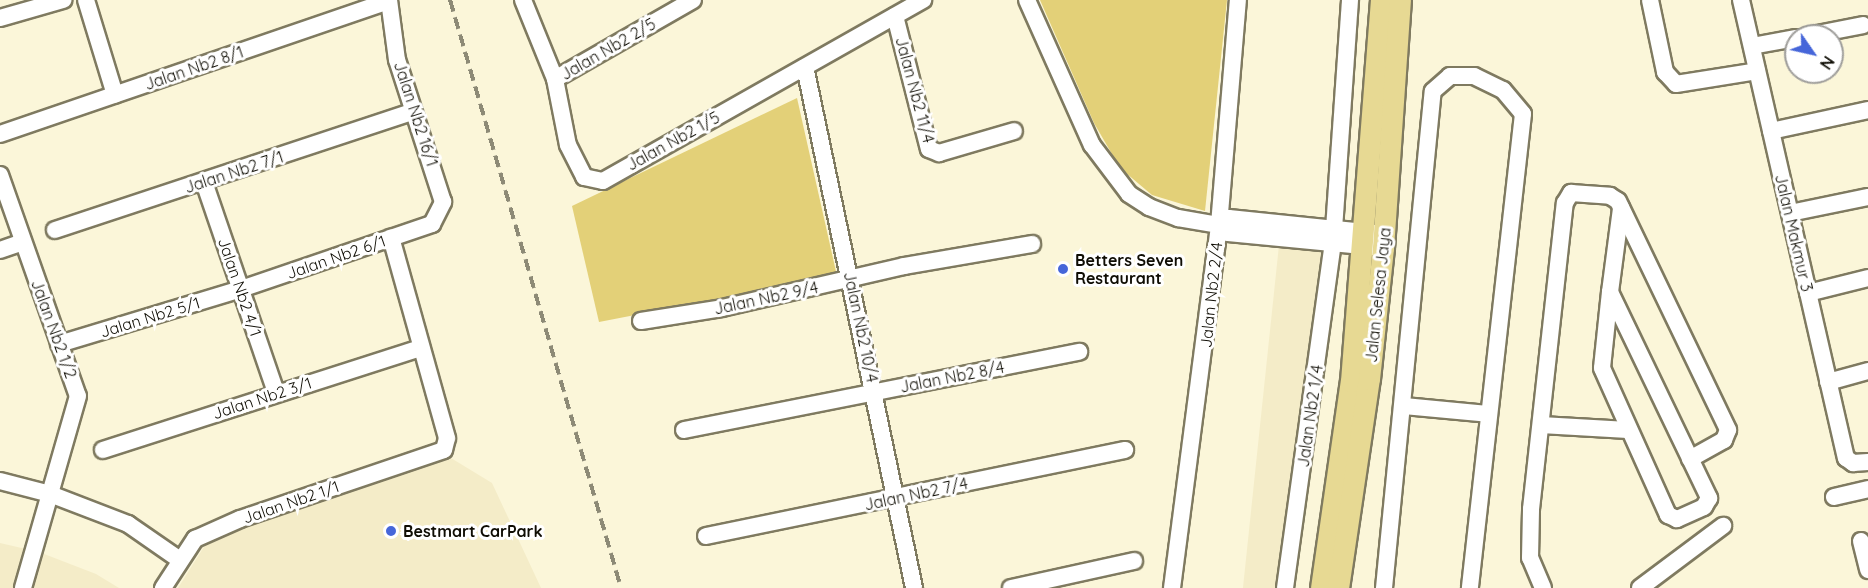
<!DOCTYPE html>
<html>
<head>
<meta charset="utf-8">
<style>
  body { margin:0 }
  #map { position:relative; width:1868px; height:588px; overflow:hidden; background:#fbf6d9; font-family:Quicksand,sans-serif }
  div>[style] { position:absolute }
  .built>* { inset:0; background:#f4ecc8; transform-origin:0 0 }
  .green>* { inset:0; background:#e3d078 }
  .roads { filter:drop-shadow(2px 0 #7f7a60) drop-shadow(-2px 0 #7f7a60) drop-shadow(0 2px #7f7a60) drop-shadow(0 -2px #7f7a60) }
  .minor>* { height:16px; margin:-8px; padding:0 8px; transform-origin:8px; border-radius:8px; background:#fff }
  .major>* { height:21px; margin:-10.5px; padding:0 10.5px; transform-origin:10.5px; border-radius:10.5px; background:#e7d993 }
  .rail>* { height:4px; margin-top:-2px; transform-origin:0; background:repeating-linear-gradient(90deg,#8d8a76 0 12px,transparent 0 18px) }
  .dots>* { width:16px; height:16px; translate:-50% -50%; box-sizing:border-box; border:3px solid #fff; border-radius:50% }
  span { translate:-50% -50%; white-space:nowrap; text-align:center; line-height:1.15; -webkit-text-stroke:6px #fff; paint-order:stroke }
  .street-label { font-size:16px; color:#0f0d04 }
  .poi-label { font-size:16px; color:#0f0d04; font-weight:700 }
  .left { translate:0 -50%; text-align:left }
  .north { position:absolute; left:1784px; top:24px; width:60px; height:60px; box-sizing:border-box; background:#fff; border:2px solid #9f9e9b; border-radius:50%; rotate:124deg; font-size:16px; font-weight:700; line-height:24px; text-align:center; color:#0f0d04 }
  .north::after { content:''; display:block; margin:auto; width:21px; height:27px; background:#4666d9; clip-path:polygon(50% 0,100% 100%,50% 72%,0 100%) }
</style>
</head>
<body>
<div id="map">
  <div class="built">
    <div style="left:1279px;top:245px;width:49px;height:346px;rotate:6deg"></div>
    <div style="clip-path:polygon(446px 455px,492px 483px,541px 588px,178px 588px,207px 542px,251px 519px)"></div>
    <div style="clip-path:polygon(0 543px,39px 552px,96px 574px,119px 588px,0 588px)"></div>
  </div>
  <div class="green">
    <div style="clip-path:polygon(1040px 0,1227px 0,1205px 211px,1152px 195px,1120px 168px,1094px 123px)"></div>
    <div style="clip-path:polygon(797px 98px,837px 276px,599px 322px,572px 206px)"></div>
  </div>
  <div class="roads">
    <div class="minor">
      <div style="left:86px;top:0;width:99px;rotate:73deg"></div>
      <div style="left:523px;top:0;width:85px;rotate:67.9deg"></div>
      <div style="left:555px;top:79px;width:67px;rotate:78.9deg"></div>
      <div style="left:568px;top:145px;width:36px;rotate:63deg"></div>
      <div style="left:584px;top:177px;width:19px;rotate:12deg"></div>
      <div style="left:603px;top:181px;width:368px;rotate:-29.5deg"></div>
      <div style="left:1027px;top:0;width:159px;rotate:65.9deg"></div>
      <div style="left:1092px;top:145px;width:61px;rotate:52.9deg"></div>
      <div style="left:1129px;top:194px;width:24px;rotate:33deg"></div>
      <div style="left:1149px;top:207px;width:31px;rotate:21deg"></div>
      <div style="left:1178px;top:218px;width:42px;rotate:9.7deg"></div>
      <div style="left:1219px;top:225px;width:12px;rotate:42deg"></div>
      <div style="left:1228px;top:233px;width:156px;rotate:5.5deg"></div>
      <div style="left:1650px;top:0;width:74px;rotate:78.2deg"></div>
      <div style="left:1665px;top:72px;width:16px;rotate:47deg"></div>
      <div style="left:1676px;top:84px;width:82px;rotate:-9.1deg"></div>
      <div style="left:1741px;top:0;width:470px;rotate:77.1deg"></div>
      <div style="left:1846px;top:458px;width:9px;rotate:36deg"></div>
      <div style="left:1853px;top:463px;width:15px;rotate:-4deg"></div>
      <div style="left:895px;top:16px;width:137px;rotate:75.7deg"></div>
      <div style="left:929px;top:149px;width:11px;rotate:22deg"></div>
      <div style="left:939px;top:153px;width:78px;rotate:-16.3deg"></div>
      <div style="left:0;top:18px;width:66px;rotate:-15.9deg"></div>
      <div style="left:1807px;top:36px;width:57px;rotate:-11.1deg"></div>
      <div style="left:1752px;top:46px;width:45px;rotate:-10.3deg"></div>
      <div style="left:805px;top:67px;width:532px;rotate:78.18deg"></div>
      <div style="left:555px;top:79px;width:159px;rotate:-29.8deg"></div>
      <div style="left:1771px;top:131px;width:99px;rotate:-12.2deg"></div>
      <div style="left:0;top:134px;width:411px;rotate:-18.9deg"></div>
      <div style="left:0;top:175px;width:234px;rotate:70.6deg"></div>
      <div style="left:78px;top:396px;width:200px;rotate:106deg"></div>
      <div style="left:204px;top:182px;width:222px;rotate:71.1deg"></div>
      <div style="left:1790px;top:213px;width:80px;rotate:-11.6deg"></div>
      <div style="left:1219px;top:225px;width:12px;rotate:-35deg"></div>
      <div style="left:1229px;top:218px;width:146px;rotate:5.9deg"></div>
      <div style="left:1334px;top:229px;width:230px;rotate:-86deg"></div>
      <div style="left:55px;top:230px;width:376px;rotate:-18.3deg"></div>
      <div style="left:0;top:250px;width:24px;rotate:-19deg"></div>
      <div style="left:1610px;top:292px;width:229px;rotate:64.3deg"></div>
      <div style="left:1709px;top:498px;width:10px;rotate:119deg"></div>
      <div style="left:1704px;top:507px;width:30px;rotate:156deg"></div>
      <div style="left:1677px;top:519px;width:10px;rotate:-156deg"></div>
      <div style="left:1668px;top:515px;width:161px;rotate:-114.2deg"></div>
      <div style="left:1602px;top:368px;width:76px;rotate:-84deg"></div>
      <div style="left:1610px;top:292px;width:85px;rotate:-82.5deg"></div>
      <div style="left:1808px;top:293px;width:62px;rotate:-14deg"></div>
      <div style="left:641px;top:321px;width:82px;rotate:-9.1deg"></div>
      <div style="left:722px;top:308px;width:187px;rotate:-13deg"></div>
      <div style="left:904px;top:266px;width:130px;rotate:-9.8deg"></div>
      <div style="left:59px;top:344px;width:190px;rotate:-16.8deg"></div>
      <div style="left:241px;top:289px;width:202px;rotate:-18.8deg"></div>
      <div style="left:432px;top:224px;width:25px;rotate:-63deg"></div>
      <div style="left:443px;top:202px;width:149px;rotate:-107.9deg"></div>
      <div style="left:397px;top:60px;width:61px;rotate:-97.6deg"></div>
      <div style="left:1828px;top:382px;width:41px;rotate:-15.4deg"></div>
      <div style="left:1404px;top:406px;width:84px;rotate:5.4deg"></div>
      <div style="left:1541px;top:425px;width:87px;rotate:3.3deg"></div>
      <div style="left:684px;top:430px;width:403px;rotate:-11.2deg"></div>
      <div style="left:103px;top:450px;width:334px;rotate:-17.8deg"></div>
      <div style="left:0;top:481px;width:52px;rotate:14.6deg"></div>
      <div style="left:50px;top:494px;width:84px;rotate:21deg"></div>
      <div style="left:128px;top:524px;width:63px;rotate:34.7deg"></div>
      <div style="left:1834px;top:497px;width:35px;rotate:-13deg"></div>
      <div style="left:706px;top:536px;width:428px;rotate:-11.6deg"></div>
      <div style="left:1861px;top:541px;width:30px;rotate:76deg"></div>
      <div style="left:163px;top:588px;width:59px;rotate:-56.9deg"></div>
      <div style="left:195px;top:539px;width:49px;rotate:-24deg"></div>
      <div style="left:240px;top:519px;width:215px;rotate:-18.7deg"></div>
      <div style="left:444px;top:450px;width:12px;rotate:-76deg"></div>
      <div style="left:447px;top:438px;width:208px;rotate:-105.6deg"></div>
      <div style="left:1011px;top:588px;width:126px;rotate:-12.4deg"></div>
      <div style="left:1172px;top:588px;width:366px;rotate:-82.6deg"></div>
      <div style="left:1219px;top:225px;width:226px;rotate:-85.2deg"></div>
      <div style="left:1285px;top:588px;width:347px;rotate:-82.1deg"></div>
      <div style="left:1384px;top:588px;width:499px;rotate:-84.4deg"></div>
      <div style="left:1433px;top:91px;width:23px;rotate:-41deg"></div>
      <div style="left:1450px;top:76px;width:24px"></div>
      <div style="left:1474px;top:76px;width:32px;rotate:26deg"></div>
      <div style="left:1503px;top:90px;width:31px;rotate:50deg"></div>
      <div style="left:1523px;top:114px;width:477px;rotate:96.4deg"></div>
      <div style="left:1543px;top:588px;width:33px;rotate:-113deg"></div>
      <div style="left:1530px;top:558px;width:49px;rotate:-88.8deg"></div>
      <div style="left:1531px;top:509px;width:308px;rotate:-83.7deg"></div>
      <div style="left:1565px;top:203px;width:12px;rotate:-59deg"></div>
      <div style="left:1571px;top:193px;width:39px;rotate:4deg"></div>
      <div style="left:1610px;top:196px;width:9px;rotate:32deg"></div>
      <div style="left:1618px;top:201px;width:254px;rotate:64.3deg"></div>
      <div style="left:1728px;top:430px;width:11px;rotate:112deg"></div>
      <div style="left:1724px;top:440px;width:39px;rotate:151deg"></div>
      <div style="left:1640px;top:588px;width:104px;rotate:-36.8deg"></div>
    </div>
    <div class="major">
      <div style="left:1321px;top:588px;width:209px;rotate:-81.8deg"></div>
      <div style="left:1351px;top:381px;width:382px;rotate:-85.5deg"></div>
      <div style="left:1338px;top:588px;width:211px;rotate:-81.6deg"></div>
      <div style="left:1369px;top:379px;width:132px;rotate:-83.9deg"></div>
      <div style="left:1383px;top:248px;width:249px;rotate:-86.1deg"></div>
    </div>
  </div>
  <div class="rail">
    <div style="left:450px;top:0;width:612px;rotate:73.78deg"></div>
  </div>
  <div class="dots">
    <div style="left:1063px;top:269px;background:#4666d9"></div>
    <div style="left:391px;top:531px;background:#4666d9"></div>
  </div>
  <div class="street-label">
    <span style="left:608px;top:49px;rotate:-30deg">Jalan Nb2 2/5</span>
    <span style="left:194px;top:68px;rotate:-19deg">Jalan Nb2 8/1</span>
    <span style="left:915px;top:90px;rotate:75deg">Jalan Nb2 11/4</span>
    <span style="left:416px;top:114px;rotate:72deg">Jalan Nb2 16/1</span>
    <span style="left:673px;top:141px;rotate:-29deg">Jalan Nb2 1/5</span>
    <span style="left:234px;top:172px;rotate:-18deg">Jalan Nb2 7/1</span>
    <span style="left:1794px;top:233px;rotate:77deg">Jalan Makmur 3</span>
    <span style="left:336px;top:257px;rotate:-19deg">Jalan Nb2 6/1</span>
    <span style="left:240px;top:287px;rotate:71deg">Jalan Nb2 4/1</span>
    <span style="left:1211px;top:295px;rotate:-84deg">Jalan Nb2 2/4</span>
    <span style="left:1378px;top:295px;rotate:-84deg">Jalan Selesa Jaya</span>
    <span style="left:766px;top:298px;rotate:-12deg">Jalan Nb2 9/4</span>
    <span style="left:150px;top:317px;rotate:-17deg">Jalan Nb2 5/1</span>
    <span style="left:861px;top:327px;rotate:78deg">Jalan Nb2 10/4</span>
    <span style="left:54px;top:329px;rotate:70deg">Jalan Nb2 1/2</span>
    <span style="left:952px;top:377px;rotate:-11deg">Jalan Nb2 8/4</span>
    <span style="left:262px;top:398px;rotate:-18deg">Jalan Nb2 3/1</span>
    <span style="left:1310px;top:416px;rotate:-82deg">Jalan Nb2 1/4</span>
    <span style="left:916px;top:494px;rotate:-12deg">Jalan Nb2 7/4</span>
    <span style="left:291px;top:502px;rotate:-19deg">Jalan Nb2 1/1</span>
  </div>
  <div class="poi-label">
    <span class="left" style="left:1075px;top:269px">Betters Seven<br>Restaurant</span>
    <span class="left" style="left:403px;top:531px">Bestmart CarPark</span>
  </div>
  <div class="north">N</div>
</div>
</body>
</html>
